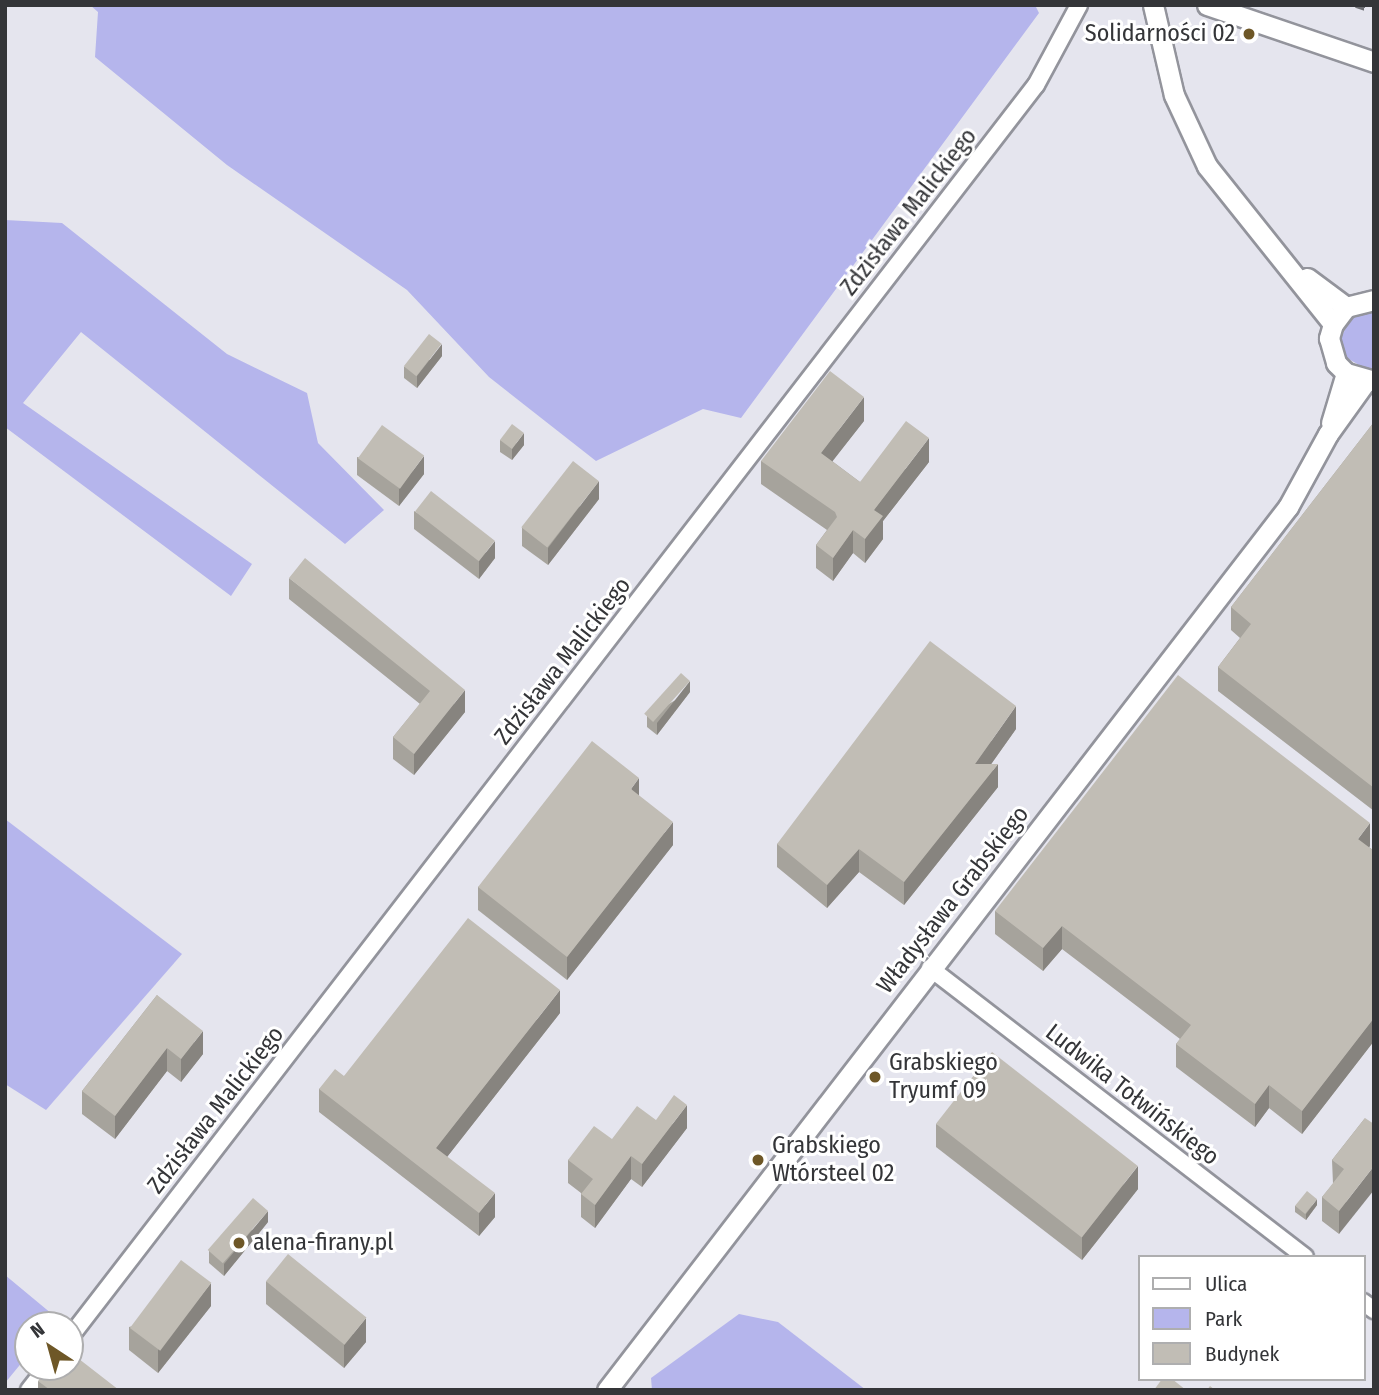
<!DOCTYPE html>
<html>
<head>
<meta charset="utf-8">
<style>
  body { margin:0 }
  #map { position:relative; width:1379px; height:1395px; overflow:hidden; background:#e5e5ee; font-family:"Fira Sans Condensed",sans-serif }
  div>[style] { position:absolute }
  .green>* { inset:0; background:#b5b5ec }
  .roads { filter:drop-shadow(2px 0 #93949c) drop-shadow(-2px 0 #93949c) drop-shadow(0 2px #93949c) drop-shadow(0 -2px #93949c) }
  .minor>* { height:16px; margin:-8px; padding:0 8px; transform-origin:8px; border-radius:8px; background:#fff }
  .tertiary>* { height:19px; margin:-9.5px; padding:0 9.5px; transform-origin:9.5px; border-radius:9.5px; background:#fff }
  .rail>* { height:4.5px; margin-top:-2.25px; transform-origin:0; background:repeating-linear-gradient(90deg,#6e6f74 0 9px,transparent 0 18px) }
  .wall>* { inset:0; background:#a6a39c }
  .shaded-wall>* { inset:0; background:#87847f }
  .building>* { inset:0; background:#c1bdb5; transform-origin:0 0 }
  .dots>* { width:19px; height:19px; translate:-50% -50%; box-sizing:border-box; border:4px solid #fff; border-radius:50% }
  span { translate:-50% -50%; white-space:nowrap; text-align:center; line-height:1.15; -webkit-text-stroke:6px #fff; paint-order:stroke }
  .poi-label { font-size:24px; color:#343538 }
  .right { translate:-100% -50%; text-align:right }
  .left { translate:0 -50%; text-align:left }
  .street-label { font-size:24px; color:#343538 }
  .frame { position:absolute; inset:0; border:7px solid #343538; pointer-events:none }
  .legend { position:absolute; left:1138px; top:1255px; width:228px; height:126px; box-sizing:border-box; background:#fff; border:2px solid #aeaeaf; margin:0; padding:9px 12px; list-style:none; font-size:21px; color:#343538 }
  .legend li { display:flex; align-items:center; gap:14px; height:35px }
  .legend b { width:35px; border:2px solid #aeaeaf }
  .north { position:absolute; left:14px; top:1311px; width:70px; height:70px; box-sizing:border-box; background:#fff; border:2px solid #aeaeaf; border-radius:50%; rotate:324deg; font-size:19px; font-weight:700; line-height:28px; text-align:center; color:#343538 }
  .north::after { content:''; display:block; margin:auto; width:24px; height:32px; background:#6e5727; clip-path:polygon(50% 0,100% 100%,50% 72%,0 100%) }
</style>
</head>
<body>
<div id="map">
  <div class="green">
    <div style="clip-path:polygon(90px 5px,1035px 5px,1039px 13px,741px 418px,703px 409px,596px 461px,489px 377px,407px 290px,227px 165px,95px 57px,98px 12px)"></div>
    <div style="clip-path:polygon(5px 220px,62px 223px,227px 354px,307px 393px,318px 443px,384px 510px,345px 544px,81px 332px,23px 403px,252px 564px,231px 596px,5px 427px)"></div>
    <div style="clip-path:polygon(1374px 311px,1374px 369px,1366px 369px,1347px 358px,1341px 338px,1350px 319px)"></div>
    <div style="clip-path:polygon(5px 819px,182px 954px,46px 1110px,5px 1084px)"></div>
    <div style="clip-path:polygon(5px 1275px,58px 1319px,53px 1325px,28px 1325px,28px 1355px,5px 1383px)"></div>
    <div style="clip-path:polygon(739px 1314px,778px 1322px,866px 1390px,652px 1390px,651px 1378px)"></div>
  </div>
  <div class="roads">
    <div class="minor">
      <div style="left:930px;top:968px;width:473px;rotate:37.6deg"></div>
      <div style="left:1363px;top:1302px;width:14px;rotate:36deg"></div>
      <div style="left:70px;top:1337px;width:1581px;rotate:-52.35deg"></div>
      <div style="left:1036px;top:85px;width:91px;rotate:-61.7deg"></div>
      <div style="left:29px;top:1390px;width:29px;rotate:-52deg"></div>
    </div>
    <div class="tertiary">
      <div style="left:1153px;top:5px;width:92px;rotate:76.9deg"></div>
      <div style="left:1174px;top:95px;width:78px;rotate:65.1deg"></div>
      <div style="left:1207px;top:166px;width:202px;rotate:51.4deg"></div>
      <div style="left:1207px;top:5px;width:176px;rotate:18.8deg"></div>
      <div style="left:1307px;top:278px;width:49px;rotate:36.6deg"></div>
      <div style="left:1374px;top:300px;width:29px;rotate:166deg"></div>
      <div style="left:1346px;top:307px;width:21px;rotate:127deg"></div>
      <div style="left:1333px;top:324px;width:15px;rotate:106deg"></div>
      <div style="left:1329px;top:338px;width:26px;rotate:74deg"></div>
      <div style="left:1336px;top:363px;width:14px;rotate:45deg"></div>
      <div style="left:1346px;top:373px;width:29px;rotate:16deg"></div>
      <div style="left:1331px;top:423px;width:52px;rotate:-73.3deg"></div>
      <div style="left:607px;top:1390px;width:1115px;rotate:-52.36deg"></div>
      <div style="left:1288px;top:507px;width:83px;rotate:-61.3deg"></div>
      <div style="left:1328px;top:434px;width:65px;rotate:-54.4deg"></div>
    </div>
  </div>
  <div class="rail">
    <div style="left:1356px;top:5px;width:19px;rotate:18deg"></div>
  </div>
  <div class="wall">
    <div style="clip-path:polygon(442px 356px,417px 388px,404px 378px,404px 367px)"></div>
    <div style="clip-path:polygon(864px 421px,832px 461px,860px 482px,929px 462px,883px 521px,883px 539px,865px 563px,853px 553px,833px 581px,816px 568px,816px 545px,827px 530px,761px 484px,761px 461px)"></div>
    <div style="clip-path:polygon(1374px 422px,1374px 811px,1218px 691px,1218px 667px,1240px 638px,1231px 630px,1231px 607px)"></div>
    <div style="clip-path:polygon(500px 440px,524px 445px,512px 460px,500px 452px)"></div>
    <div style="clip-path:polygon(357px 457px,424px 474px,399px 506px,357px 475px)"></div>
    <div style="clip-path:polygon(599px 499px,548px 565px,522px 546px,522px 528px)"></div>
    <div style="clip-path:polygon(414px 511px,495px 558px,479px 579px,414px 529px)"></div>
    <div style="clip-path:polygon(289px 578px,465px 712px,414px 775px,393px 759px,393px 737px,420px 704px,289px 599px)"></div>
    <div style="clip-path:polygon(690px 692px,657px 735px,647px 727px,647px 716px)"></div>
    <div style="clip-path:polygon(1016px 729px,991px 764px,998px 787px,904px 905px,859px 872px,827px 908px,777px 867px,777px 844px)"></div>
    <div style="clip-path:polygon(639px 796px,673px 845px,567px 980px,478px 910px,478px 887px)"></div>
    <div style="clip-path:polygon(1370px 846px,1369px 847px,1374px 851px,1374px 1041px,1302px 1134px,1269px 1108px,1255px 1127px,1176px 1067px,1176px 1044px,1180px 1039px,1062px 949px,1043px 971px,995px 934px,995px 911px)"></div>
    <div style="clip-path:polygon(157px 995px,203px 1054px,181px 1082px,167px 1071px,115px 1139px,82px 1114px,82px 1091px)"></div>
    <div style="clip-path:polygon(560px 1013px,447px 1157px,495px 1217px,479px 1236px,319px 1112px,319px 1089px,344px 1076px)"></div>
    <div style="clip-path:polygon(1365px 1118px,1339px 1234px,1322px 1221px,1322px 1197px,1333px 1184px,1332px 1160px)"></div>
    <div style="clip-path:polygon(656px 1120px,687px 1128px,642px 1187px,631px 1179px,595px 1228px,581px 1217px,581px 1193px,568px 1183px,568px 1160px)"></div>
    <div style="clip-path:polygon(936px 1124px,1138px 1189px,1082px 1260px,936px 1147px)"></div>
    <div style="clip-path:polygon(1317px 1205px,1306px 1220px,1295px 1212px,1295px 1206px)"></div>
    <div style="clip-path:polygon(268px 1222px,224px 1276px,209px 1263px,209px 1251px)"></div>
    <div style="clip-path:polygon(266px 1281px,366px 1342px,344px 1368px,266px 1304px)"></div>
    <div style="clip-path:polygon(211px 1306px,158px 1373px,129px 1350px,129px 1327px)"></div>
    <div style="clip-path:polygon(38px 1381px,119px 1390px,38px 1390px)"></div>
  </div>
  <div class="shaded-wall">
    <div style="clip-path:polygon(442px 344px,442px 356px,417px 388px,417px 376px)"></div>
    <div style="clip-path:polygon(864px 397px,864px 421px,821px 476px,821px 453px)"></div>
    <div style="clip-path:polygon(524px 433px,524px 445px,512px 460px,512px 449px)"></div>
    <div style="clip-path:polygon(929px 438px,929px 462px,883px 521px,883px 539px,865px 563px,865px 539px,874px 510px)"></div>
    <div style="clip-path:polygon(424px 456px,424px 474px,399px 506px,399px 489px)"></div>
    <div style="clip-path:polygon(599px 481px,599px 499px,548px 565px,548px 548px)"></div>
    <div style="clip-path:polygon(853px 530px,853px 553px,833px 581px,833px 558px)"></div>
    <div style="clip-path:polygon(495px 541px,495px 558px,479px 579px,479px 561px)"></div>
    <div style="clip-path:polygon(690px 681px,690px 692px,657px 735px,657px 723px)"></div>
    <div style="clip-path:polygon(465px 690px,465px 712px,414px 775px,414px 754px)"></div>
    <div style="clip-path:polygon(1016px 706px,1016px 729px,975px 787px,975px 764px)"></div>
    <div style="clip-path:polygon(998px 764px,998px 787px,904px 905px,904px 882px)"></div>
    <div style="clip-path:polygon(639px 778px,639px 801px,631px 789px)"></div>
    <div style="clip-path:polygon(673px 822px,673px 845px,567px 980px,567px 957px)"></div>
    <div style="clip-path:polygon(1370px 823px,1370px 846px,1358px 862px,1358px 839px)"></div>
    <div style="clip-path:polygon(859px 849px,859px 872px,827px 908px,827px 885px)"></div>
    <div style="clip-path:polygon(1062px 926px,1062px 949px,1043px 971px,1043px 948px)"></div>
    <div style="clip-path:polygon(560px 990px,560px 1013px,436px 1171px,436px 1148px)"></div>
    <div style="clip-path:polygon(1374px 1018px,1374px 1041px,1302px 1134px,1302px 1111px)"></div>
    <div style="clip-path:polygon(203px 1031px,203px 1054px,181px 1082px,181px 1059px)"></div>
    <div style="clip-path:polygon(167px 1048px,167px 1071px,115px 1139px,115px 1116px)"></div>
    <div style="clip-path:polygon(1269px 1085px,1269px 1108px,1255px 1127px,1255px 1104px)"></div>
    <div style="clip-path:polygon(687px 1105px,687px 1128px,642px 1187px,642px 1164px)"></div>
    <div style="clip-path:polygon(631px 1156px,631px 1179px,595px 1228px,595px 1205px)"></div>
    <div style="clip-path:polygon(1138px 1166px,1138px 1189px,1082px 1260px,1082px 1237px)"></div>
    <div style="clip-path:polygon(1374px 1166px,1374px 1190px,1339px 1234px,1339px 1211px)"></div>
    <div style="clip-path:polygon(495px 1193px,495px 1217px,479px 1236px,479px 1213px)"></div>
    <div style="clip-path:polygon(1317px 1199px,1317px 1205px,1306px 1220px,1306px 1214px)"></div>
    <div style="clip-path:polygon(268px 1211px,268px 1222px,224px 1276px,224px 1264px)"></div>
    <div style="clip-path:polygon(211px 1283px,211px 1306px,158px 1373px,158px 1350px)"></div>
    <div style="clip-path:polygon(366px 1318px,366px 1342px,344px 1368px,344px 1345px)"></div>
  </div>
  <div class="building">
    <div style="left:429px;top:334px;width:16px;height:41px;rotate:38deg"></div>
    <div style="clip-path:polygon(830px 371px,864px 397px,821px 453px,860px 482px,906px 421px,929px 438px,874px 510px,883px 516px,865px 539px,853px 530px,833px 558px,816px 545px,837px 517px,835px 512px,761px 461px)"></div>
    <div style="clip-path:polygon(1374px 422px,1374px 788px,1218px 667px,1251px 624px,1231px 607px)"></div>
    <div style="left:512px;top:424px;width:15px;height:20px;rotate:37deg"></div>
    <div style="left:382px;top:425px;width:52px;height:41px;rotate:36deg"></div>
    <div style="left:573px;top:461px;width:33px;height:84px;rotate:38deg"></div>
    <div style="left:431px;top:491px;width:81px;height:26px;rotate:38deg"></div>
    <div style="clip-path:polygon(305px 558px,465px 690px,414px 754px,393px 737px,430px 691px,289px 578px)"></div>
    <div style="clip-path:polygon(930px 641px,1016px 706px,975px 764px,998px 764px,904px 882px,859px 849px,827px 885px,777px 844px)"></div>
    <div style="left:681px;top:673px;width:12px;height:55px;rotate:42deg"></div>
    <div style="clip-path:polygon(1178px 675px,1370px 823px,1358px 839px,1374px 851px,1374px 1018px,1302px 1111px,1269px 1085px,1255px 1104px,1176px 1044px,1191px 1025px,1062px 926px,1043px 948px,995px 911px)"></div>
    <div style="clip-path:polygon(592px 741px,639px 778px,631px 789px,673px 822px,567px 957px,478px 887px)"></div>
    <div style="clip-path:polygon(468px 918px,560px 990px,436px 1148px,495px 1193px,479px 1213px,319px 1089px,335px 1069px,344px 1076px)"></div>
    <div style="clip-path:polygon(157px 995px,203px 1031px,181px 1059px,167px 1048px,115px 1116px,82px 1091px)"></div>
    <div style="left:992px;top:1052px;width:185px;height:91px;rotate:38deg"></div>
    <div style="clip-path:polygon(674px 1095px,687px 1105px,642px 1164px,631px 1156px,595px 1205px,581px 1194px,593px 1179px,568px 1160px,594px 1126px,612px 1139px,637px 1106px,656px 1120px)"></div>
    <div style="clip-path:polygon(1365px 1118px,1374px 1124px,1374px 1166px,1339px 1211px,1322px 1197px,1344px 1169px,1332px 1160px)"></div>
    <div style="left:1307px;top:1191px;width:13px;height:19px;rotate:39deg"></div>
    <div style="left:253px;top:1198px;width:20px;height:69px;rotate:41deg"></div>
    <div style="left:288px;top:1254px;width:101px;height:35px;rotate:39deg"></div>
    <div style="left:181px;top:1260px;width:38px;height:85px;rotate:37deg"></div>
    <div style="clip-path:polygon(70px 1352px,119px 1390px,50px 1390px,38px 1381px,49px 1367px,70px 1367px)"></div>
    <div style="clip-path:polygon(1162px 1379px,1172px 1379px,1186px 1390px,1154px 1390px)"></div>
    <div style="clip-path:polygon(1210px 1386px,1215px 1390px,1207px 1390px)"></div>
  </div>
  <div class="dots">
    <div style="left:1249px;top:34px;background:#6e5727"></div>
    <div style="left:875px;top:1077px;background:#6e5727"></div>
    <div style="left:758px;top:1160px;background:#6e5727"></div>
    <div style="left:239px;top:1243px;background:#6e5727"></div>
  </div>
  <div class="poi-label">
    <span class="right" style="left:1235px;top:34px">Solidarności 02</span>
    <span class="left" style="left:889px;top:1077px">Grabskiego<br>Tryumf 09</span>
    <span class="left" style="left:772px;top:1160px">Grabskiego<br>Wtórsteel 02</span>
    <span class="left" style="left:253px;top:1243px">alena-firany.pl</span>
  </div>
  <div class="street-label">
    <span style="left:909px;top:212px;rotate:-52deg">Zdzisława Malickiego</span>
    <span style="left:563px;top:661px;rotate:-52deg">Zdzisława Malickiego</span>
    <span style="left:953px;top:900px;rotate:-52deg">Władysława Grabskiego</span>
    <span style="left:1132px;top:1095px;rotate:38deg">Ludwika Tołwińskiego</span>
    <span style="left:216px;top:1110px;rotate:-52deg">Zdzisława Malickiego</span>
  </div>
  <div class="frame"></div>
  <ul class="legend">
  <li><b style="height:9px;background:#fff"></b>Ulica</li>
  <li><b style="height:19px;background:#b5b5ec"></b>Park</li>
  <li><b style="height:19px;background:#c1bdb5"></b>Budynek</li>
  </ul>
  <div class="north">N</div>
</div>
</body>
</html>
